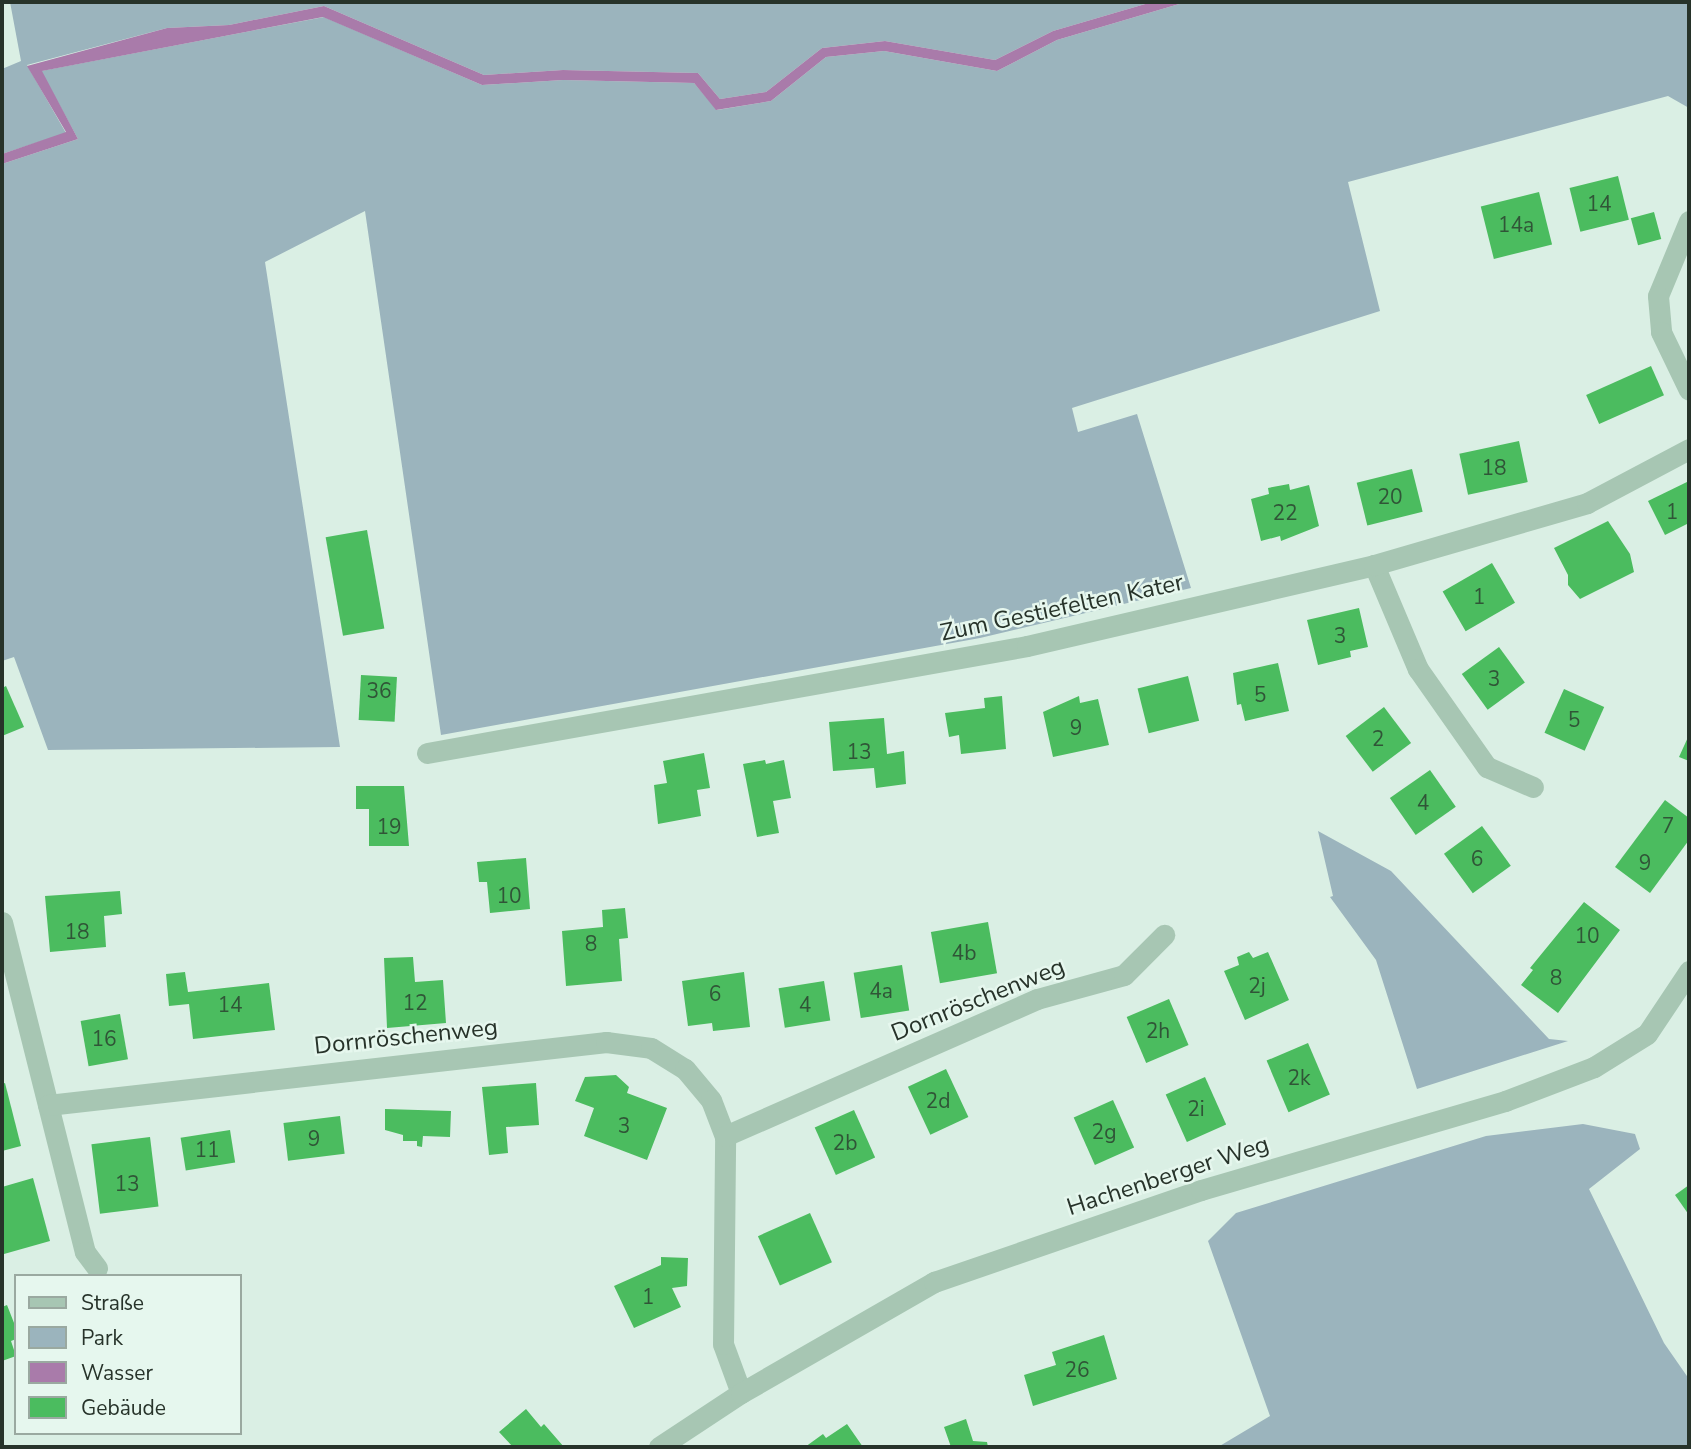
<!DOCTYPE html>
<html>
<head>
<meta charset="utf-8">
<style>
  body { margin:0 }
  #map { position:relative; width:1691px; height:1449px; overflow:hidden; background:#daefe4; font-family:"Nunito Sans",sans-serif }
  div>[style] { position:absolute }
  .green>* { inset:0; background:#9bb4bd }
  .water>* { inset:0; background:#a97baa }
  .building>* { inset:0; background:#4bbc5f; transform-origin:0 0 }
  .minor>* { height:21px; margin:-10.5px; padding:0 10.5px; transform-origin:10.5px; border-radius:10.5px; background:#a7c6b3 }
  span { translate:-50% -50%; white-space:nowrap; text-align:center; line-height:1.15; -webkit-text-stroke:5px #e6f7ee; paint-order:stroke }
  .number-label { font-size:21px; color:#305537 }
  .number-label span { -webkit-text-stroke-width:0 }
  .street-label { font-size:24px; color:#27332a }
  .frame { position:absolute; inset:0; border:4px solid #27332a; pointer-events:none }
  .legend { position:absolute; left:14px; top:1274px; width:228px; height:161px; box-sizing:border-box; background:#e6f7ee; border:2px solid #9aa9a0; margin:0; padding:9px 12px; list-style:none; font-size:21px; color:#27332a }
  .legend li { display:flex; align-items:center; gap:14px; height:35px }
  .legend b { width:35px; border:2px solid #9aa9a0 }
</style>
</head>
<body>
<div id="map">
  <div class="green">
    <div style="clip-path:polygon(10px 2px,1152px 2px,1053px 31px,995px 60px,885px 41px,822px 48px,766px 92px,720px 99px,698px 73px,563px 70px,484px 75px,324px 6px,229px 25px,167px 28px,27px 65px,66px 133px,2px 154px,2px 69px,21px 61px)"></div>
    <div style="clip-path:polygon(1186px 2px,1689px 2px,1689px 108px,1668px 96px,1348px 182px,1380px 311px,1072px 408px,1078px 432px,1137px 414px,1191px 588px,980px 638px,441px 735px,365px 211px,265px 262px,340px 747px,48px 750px,14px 657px,2px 661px,2px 164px,78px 139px,41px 71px,324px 17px,482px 85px,563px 80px,694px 83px,717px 110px,771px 101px,826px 57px,884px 51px,997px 71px,1057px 40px)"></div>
    <div style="clip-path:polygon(1318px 831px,1391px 871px,1549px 1039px,1568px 1041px,1417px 1089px,1376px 960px,1330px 897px,1333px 896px)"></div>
    <div style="clip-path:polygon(1583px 1124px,1635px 1134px,1640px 1149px,1589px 1189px,1664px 1343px,1689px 1379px,1689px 1447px,1218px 1447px,1270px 1416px,1208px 1241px,1236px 1213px,1486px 1136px)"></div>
  </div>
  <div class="water">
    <div style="clip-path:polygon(1152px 2px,1186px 2px,1057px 40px,997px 71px,884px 51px,826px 57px,771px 101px,716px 110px,694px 83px,563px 80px,482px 85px,323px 17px,42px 71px,78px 139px,2px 164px,2px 154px,66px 132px,27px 66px,167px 28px,229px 25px,324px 6px,484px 75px,563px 70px,698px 73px,720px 99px,766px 92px,822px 48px,885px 41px,995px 60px,1053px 31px)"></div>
  </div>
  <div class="building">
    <div style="left:1618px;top:176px;width:45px;height:50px;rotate:76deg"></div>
    <div style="left:1539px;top:192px;width:54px;height:60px;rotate:76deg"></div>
    <div style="left:1654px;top:212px;width:28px;height:24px;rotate:75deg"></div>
    <div style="left:1651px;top:366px;width:32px;height:71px;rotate:66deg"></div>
    <div style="left:1519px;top:441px;width:42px;height:61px;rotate:78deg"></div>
    <div style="left:1412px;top:469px;width:44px;height:57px;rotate:76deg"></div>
    <div style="clip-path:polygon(1689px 481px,1689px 523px,1665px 535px,1648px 501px)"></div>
    <div style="clip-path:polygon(1289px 484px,1290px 490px,1309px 485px,1319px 526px,1281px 541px,1280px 536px,1261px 541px,1251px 499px,1269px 494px,1268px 488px)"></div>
    <div style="clip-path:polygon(1608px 521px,1630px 554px,1634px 572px,1580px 599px,1568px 585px,1568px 575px,1554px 548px)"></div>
    <div style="left:367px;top:530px;width:100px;height:42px;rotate:80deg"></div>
    <div style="left:1492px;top:563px;width:46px;height:57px;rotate:60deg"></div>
    <div style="clip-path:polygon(1359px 608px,1368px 647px,1350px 651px,1351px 657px,1318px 665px,1307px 620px)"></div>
    <div style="left:1499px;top:647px;width:44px;height:46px;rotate:54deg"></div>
    <div style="clip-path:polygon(1278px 663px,1289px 711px,1245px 721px,1241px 704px,1237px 705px,1233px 673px)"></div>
    <div style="left:361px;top:675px;width:36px;height:45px;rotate:3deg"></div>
    <div style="left:1188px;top:676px;width:46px;height:52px;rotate:76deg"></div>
    <div style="clip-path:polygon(6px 686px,24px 727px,2px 736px,2px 688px)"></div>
    <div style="left:1564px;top:689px;width:44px;height:48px;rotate:24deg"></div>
    <div style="clip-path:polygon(1002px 696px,1006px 749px,961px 754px,959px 735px,949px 737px,945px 713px,985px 708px,984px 698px)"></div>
    <div style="clip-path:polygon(1079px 696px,1080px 703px,1098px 699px,1109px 745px,1053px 757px,1043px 712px)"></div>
    <div style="left:1384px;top:707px;width:45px;height:48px;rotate:53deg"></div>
    <div style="clip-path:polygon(884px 718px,887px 754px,904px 751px,906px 784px,876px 788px,874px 768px,833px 771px,829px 722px)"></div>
    <div style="clip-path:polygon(1689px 735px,1689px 761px,1679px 757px)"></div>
    <div style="clip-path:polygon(704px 753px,710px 788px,697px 790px,701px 816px,658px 824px,654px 785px,667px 783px,663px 761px)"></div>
    <div style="clip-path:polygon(765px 760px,766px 764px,784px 760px,791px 798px,773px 801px,779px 833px,757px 837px,743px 764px)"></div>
    <div style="left:1430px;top:770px;width:45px;height:49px;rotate:55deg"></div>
    <div style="clip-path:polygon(356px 786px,404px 786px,409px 846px,369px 846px,369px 809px,356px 809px)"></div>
    <div style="clip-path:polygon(1665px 800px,1689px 818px,1689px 840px,1650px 893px,1615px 867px)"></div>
    <div style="left:1482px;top:826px;width:49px;height:47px;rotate:54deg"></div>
    <div style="clip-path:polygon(526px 858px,530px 909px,490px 913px,487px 882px,479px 882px,477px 862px)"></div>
    <div style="clip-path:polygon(120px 891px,122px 914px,104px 916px,106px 947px,50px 952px,45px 896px)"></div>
    <div style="clip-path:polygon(1584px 902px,1620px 930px,1558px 1013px,1521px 985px,1533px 970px,1530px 968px)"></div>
    <div style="clip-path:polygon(625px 908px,628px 938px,619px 939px,622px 981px,566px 986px,562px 931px,603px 927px,602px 910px)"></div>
    <div style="left:988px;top:922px;width:52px;height:58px;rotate:80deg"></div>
    <div style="clip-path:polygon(1268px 952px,1289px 1000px,1245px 1020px,1224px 971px,1239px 965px,1237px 957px,1249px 952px,1253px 958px)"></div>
    <div style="clip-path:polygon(413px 957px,415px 982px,443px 980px,446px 1023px,387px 1028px,384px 958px)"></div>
    <div style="left:902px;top:965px;width:46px;height:49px;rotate:81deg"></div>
    <div style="clip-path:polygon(185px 972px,188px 992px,269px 983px,275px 1030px,193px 1039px,189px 1004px,169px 1006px,166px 974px)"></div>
    <div style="clip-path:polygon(744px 972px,750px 1027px,713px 1031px,712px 1023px,688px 1026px,682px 981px)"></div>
    <div style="left:824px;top:981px;width:40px;height:46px;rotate:81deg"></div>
    <div style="left:1169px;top:999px;width:50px;height:46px;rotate:67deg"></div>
    <div style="left:120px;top:1014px;width:46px;height:40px;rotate:80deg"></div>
    <div style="left:1308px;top:1043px;width:56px;height:45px;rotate:67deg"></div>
    <div style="left:946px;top:1069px;width:53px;height:42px;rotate:65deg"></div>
    <div style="clip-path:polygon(616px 1075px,629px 1087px,627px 1093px,667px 1108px,647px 1160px,584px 1136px,594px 1108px,575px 1101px,585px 1077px)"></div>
    <div style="left:1205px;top:1077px;width:52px;height:43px;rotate:66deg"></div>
    <div style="clip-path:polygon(5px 1083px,21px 1146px,2px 1151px,2px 1084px)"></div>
    <div style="clip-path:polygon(536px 1083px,539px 1125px,506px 1127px,508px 1153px,489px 1155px,482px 1087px)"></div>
    <div style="left:1113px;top:1100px;width:52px;height:43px;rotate:66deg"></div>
    <div style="clip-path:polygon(385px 1109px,451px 1111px,450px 1137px,423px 1136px,422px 1147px,417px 1146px,417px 1141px,403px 1141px,403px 1135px,385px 1130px)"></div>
    <div style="left:854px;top:1110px;width:52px;height:43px;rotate:66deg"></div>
    <div style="left:340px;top:1116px;width:38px;height:57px;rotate:83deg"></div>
    <div style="left:230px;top:1130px;width:33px;height:50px;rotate:81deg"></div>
    <div style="left:150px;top:1137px;width:70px;height:59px;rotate:83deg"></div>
    <div style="clip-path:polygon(33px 1178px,50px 1241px,4px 1254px,2px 1187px)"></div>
    <div style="clip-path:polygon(1689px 1185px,1689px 1215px,1675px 1195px)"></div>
    <div style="left:810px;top:1213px;width:54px;height:57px;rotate:66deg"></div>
    <div style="clip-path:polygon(661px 1257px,688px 1258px,687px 1286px,672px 1288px,681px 1307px,634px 1328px,614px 1286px,661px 1265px)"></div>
    <div style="clip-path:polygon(7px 1305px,16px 1328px,16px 1339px,11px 1341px,16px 1356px,2px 1361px,2px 1307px)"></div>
    <div style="clip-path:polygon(1104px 1335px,1117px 1379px,1033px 1406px,1024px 1375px,1056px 1365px,1052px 1352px)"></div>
    <div style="clip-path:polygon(526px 1409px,541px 1427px,544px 1424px,564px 1447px,513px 1447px,499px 1432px)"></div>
    <div style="clip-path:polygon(966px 1419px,973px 1441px,987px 1442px,988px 1447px,951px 1447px,944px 1427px)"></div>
    <div style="clip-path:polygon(847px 1424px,863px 1447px,805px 1447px,823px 1434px,826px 1438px)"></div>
  </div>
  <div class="minor">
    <div style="left:1689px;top:221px;width:81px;rotate:112.5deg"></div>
    <div style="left:1658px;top:296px;width:36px;rotate:85deg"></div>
    <div style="left:1661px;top:332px;width:64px;rotate:64.2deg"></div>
    <div style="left:1374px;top:565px;width:113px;rotate:67.1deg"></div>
    <div style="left:1418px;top:669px;width:120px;rotate:54.9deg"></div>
    <div style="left:1487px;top:767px;width:50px;rotate:23.5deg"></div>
    <div style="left:427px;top:753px;width:609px;rotate:-10.11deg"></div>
    <div style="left:1027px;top:646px;width:356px;rotate:-13.1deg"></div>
    <div style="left:1374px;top:565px;width:222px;rotate:-16.2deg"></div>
    <div style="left:1587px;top:503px;width:115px;rotate:-27.9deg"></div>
    <div style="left:2px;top:922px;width:340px;rotate:75.9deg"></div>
    <div style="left:85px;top:1252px;width:20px;rotate:53deg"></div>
    <div style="left:48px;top:1105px;width:562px;rotate:-6.44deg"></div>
    <div style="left:606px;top:1042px;width:45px;rotate:7.6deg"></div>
    <div style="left:651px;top:1048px;width:40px;rotate:32deg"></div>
    <div style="left:685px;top:1069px;width:40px;rotate:50deg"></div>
    <div style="left:711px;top:1100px;width:39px;rotate:69deg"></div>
    <div style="left:741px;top:1393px;width:52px;rotate:-110.2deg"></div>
    <div style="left:723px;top:1344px;width:208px;rotate:-89.4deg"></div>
    <div style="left:725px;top:1136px;width:341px;rotate:-23.7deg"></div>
    <div style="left:1037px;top:999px;width:90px;rotate:-15.4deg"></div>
    <div style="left:1124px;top:975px;width:57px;rotate:-45deg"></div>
    <div style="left:659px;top:1447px;width:98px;rotate:-33.4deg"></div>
    <div style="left:741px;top:1393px;width:223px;rotate:-29.9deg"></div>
    <div style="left:934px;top:1282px;width:282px;rotate:-19deg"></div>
    <div style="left:1201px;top:1190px;width:317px;rotate:-16.3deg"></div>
    <div style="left:1505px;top:1101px;width:95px;rotate:-20.9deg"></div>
    <div style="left:1594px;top:1067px;width:62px;rotate:-31.9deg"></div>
    <div style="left:1647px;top:1034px;width:76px;rotate:-56.3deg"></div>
  </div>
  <div class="number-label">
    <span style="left:1599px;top:204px">14</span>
    <span style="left:1516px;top:225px">14a</span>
    <span style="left:1494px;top:468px">18</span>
    <span style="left:1390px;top:497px">20</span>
    <span style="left:1672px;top:512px">1</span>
    <span style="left:1285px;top:513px">22</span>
    <span style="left:1479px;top:597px">1</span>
    <span style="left:1340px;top:636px">3</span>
    <span style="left:1494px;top:679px">3</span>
    <span style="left:379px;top:691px">36</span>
    <span style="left:1260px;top:695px">5</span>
    <span style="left:1574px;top:720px">5</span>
    <span style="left:1076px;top:728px">9</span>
    <span style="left:1378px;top:739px">2</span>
    <span style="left:859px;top:752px">13</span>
    <span style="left:1423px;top:803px">4</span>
    <span style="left:1668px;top:826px">7</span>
    <span style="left:389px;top:827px">19</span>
    <span style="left:1477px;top:859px">6</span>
    <span style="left:1645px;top:863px">9</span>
    <span style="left:509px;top:896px">10</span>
    <span style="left:77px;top:932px">18</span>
    <span style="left:1587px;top:936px">10</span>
    <span style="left:591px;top:944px">8</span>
    <span style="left:964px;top:953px">4b</span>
    <span style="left:1556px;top:978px">8</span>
    <span style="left:1257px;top:986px">2j</span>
    <span style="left:881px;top:991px">4a</span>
    <span style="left:715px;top:994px">6</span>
    <span style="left:415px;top:1003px">12</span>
    <span style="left:230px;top:1005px">14</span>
    <span style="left:805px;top:1005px">4</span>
    <span style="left:1158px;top:1031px">2h</span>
    <span style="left:104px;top:1039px">16</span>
    <span style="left:1299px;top:1078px">2k</span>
    <span style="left:938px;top:1101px">2d</span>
    <span style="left:1196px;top:1109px">2i</span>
    <span style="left:624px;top:1126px">3</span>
    <span style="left:1104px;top:1132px">2g</span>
    <span style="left:314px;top:1139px">9</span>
    <span style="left:845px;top:1143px">2b</span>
    <span style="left:207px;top:1150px">11</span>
    <span style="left:127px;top:1184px">13</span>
    <span style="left:648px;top:1297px">1</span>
    <span style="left:1077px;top:1370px">26</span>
  </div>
  <div class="street-label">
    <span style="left:1062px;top:608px;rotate:-12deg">Zum Gestiefelten Kater</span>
    <span style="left:978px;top:1000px;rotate:-22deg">Dornröschenweg</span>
    <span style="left:406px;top:1037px;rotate:-6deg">Dornröschenweg</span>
    <span style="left:1168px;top:1176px;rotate:-18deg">Hachenberger Weg</span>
  </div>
  <div class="frame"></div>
  <ul class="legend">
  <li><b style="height:9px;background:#a7c6b3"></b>Straße</li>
  <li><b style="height:19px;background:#9bb4bd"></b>Park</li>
  <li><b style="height:19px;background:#a97baa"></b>Wasser</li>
  <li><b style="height:19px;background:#4bbc5f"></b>Gebäude</li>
  </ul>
</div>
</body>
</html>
